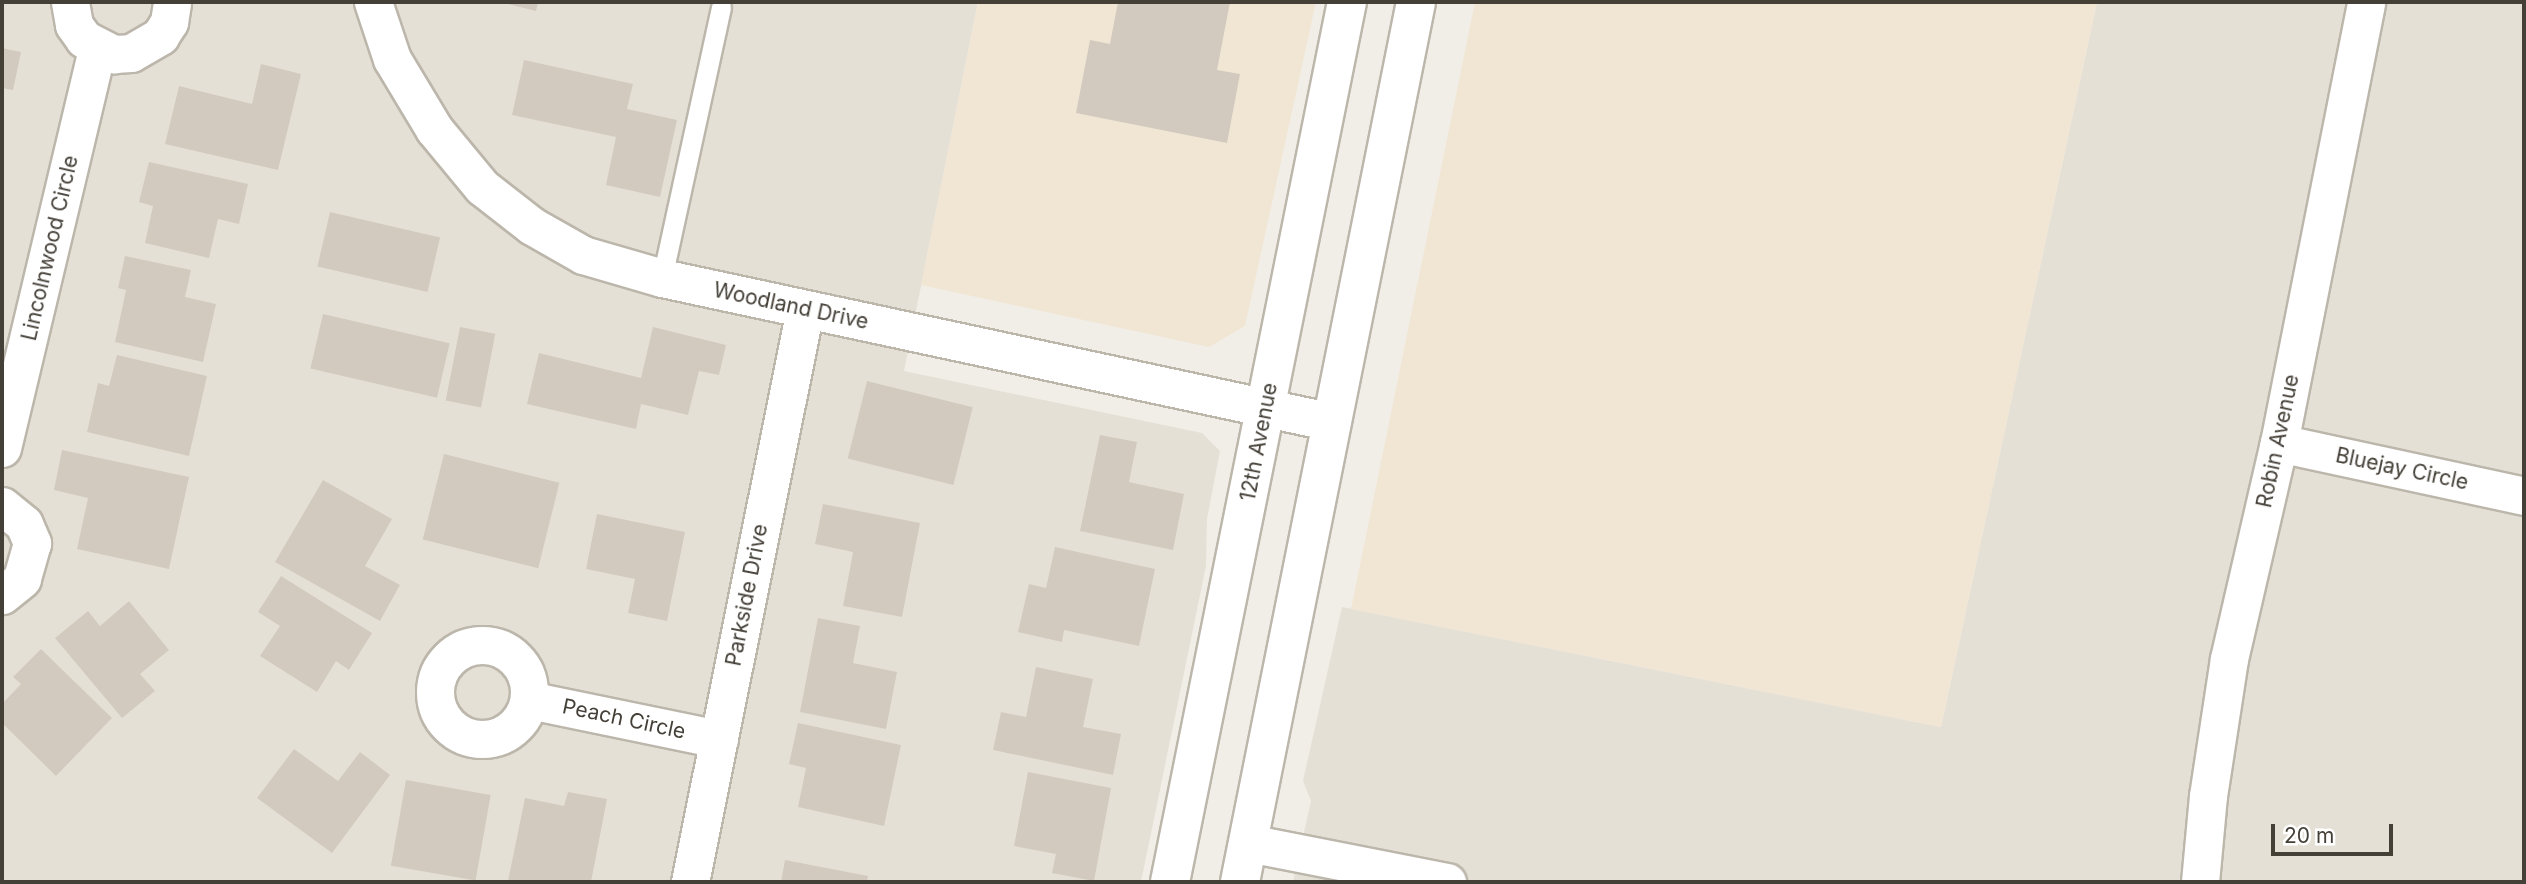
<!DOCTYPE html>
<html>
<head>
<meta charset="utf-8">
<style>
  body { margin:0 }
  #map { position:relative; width:2526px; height:884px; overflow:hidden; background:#f1eee7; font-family:Inter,sans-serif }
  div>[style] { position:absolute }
  .residential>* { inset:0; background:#e5e0d6 }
  .commercial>* { inset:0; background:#f1e6d4 }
  .building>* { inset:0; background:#d2cabe; transform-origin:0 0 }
  .roads { filter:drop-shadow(2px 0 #bcb6ab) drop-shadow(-2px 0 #bcb6ab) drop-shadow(0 2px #bcb6ab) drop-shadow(0 -2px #bcb6ab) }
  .service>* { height:19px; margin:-9.5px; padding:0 9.5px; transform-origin:9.5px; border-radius:9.5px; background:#fff }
  .minor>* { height:37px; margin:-18.5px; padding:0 18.5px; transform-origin:18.5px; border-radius:18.5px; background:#fff }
  .minor>.ring { margin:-18.5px; padding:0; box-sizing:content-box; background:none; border:37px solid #fff; border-radius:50% }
  .tertiary>* { height:38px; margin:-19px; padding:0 19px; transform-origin:19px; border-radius:19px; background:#fff }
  span { translate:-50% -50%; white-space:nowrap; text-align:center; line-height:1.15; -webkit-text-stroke:5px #fff; paint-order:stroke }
  .street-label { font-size:21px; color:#443f37 }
  .frame { position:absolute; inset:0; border:4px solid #443f37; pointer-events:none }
  .scale { position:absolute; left:2271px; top:824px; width:122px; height:32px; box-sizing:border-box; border:4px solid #443f37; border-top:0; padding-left:9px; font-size:21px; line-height:24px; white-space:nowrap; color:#443f37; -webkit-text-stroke:5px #fff; paint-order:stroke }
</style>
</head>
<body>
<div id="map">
  <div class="residential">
    <div style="clip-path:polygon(2px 2px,978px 2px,904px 371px,1202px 433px,1220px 451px,1207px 519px,1206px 566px,1141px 882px,2px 882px)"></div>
    <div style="clip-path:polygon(2097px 2px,2524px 2px,2524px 882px,1293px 882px,1311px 801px,1303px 781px,1342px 607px,1941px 727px)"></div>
  </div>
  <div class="commercial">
    <div style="clip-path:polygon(978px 2px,1316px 2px,1245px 326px,1209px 347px,921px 285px)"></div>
    <div style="clip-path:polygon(1475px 2px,2097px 2px,1941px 727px,1351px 609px)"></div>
  </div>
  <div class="building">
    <div style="clip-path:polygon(500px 2px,538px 2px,536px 11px)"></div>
    <div style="clip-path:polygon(1118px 2px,1230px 2px,1217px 70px,1240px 74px,1227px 143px,1076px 113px,1090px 40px,1110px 44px)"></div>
    <div style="clip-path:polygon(2px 48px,21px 52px,13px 90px,2px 88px)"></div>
    <div style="clip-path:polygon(524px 60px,633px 84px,627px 109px,677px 120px,660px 197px,606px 185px,616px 137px,512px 115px)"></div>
    <div style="clip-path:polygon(261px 64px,301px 74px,278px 170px,165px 144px,179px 86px,252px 104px)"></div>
    <div style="clip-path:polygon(149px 162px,248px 184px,239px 224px,218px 219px,209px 258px,145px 243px,153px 206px,139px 202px)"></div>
    <div style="left:330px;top:212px;width:113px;height:56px;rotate:13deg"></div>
    <div style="clip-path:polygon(125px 256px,191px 270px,185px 297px,216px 304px,203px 362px,115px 342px,126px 290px,118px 288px)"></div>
    <div style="left:323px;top:314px;width:130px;height:56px;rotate:13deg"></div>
    <div style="left:460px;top:327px;width:36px;height:75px;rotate:11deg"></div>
    <div style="clip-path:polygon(653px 327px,726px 345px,719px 375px,699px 371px,688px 415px,641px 404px,636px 429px,527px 404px,539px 353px,641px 378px)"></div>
    <div style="clip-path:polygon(117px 355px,207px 376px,189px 456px,87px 432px,98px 383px,109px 386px)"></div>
    <div style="left:867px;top:381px;width:109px;height:80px;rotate:14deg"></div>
    <div style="clip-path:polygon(1100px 435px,1137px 442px,1129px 482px,1184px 494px,1173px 550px,1080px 531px)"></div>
    <div style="clip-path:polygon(62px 450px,189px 477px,169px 569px,77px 549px,88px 498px,54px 490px)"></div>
    <div style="left:444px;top:454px;width:119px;height:88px;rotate:14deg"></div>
    <div style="clip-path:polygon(323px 480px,392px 519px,365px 566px,400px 585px,380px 621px,275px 562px)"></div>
    <div style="clip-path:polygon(823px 504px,920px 523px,902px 617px,843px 606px,853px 552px,815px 544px)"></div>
    <div style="clip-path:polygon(597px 514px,685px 532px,667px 621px,628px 613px,635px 579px,586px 569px)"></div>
    <div style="clip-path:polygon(1055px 547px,1155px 569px,1139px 646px,1064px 630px,1062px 642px,1018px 632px,1029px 584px,1046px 588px)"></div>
    <div style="clip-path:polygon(281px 576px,372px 633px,349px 670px,336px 661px,317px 692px,260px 656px,280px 626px,258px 612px)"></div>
    <div style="clip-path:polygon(129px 601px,169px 650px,140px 674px,155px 691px,122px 718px,55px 638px,88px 611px,100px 626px)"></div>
    <div style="clip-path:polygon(818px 618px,860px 626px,853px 663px,897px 672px,886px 729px,800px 712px)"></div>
    <div style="clip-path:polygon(41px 649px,112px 718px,56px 776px,2px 723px,2px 704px,21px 684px,13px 677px)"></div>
    <div style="clip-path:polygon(1036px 667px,1093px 679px,1083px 727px,1121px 734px,1113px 775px,993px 750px,1001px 712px,1026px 717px)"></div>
    <div style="clip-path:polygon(798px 723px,901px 745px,884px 826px,798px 807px,806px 768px,789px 764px)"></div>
    <div style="clip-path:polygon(294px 749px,338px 781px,360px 752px,390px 775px,332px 853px,257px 798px)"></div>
    <div style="clip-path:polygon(1028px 772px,1111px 788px,1094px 881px,1052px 873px,1056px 854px,1014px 846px)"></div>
    <div style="left:406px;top:780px;width:86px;height:87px;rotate:10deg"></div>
    <div style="clip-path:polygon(568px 792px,607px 799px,591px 882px,508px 881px,525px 798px,564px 806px)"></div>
    <div style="clip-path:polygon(785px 860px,868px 876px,867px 882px,781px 882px)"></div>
  </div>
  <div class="roads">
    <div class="service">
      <div style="left:662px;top:278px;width:277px;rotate:-77.7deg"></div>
    </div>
    <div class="minor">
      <div style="left:70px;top:2px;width:23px;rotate:80deg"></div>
      <div style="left:74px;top:25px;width:17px;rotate:54deg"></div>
      <div style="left:84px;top:39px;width:34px;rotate:27deg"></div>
      <div style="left:114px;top:54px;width:17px;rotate:-3deg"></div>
      <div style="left:131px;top:53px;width:34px;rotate:-30deg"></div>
      <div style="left:160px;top:36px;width:17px;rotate:-57deg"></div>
      <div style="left:169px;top:22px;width:20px;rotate:-81deg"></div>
      <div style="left:373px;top:2px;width:60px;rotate:71.6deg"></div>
      <div style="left:392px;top:59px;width:82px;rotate:59deg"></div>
      <div style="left:434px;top:129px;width:75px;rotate:50.4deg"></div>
      <div style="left:482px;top:187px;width:63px;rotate:38deg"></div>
      <div style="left:532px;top:226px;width:59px;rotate:29.6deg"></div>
      <div style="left:583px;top:255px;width:82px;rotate:16.2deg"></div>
      <div style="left:662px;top:278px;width:685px;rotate:12.13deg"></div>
      <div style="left:2279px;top:443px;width:251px;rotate:12.2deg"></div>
      <div style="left:2px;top:448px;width:410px;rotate:-76.6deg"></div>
      <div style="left:2px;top:506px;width:28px;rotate:39deg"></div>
      <div style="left:24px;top:524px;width:21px;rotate:67deg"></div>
      <div style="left:32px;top:543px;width:37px;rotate:106deg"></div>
      <div style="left:22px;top:579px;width:26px;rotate:141deg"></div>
      <div class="ring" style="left:435px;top:645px;width:57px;height:57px"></div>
      <div style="left:529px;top:700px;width:194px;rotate:11.6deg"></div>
      <div style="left:1248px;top:843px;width:203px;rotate:11.1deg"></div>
      <div style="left:690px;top:882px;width:584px;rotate:-78.65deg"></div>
      <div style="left:2200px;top:882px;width:86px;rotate:-84.7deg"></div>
      <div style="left:2208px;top:796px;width:139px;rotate:-81.3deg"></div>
      <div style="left:2229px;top:659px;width:222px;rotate:-77deg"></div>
      <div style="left:2279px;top:443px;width:449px;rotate:-78.8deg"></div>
    </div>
    <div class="tertiary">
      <div style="left:1170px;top:882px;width:898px;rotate:-78.63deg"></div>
      <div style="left:1240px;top:882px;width:897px;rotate:-78.69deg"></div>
    </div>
  </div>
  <div class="street-label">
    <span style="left:50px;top:248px;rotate:-77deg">Lincolnwood Circle</span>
    <span style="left:791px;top:306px;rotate:12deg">Woodland Drive</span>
    <span style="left:2278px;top:441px;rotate:-78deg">Robin Avenue</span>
    <span style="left:1259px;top:442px;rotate:-79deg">12th Avenue</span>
    <span style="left:2402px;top:469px;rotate:12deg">Bluejay Circle</span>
    <span style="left:747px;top:595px;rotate:-79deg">Parkside Drive</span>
    <span style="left:624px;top:719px;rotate:12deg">Peach Circle</span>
  </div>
  <div class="frame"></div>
  <div class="scale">20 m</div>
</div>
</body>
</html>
